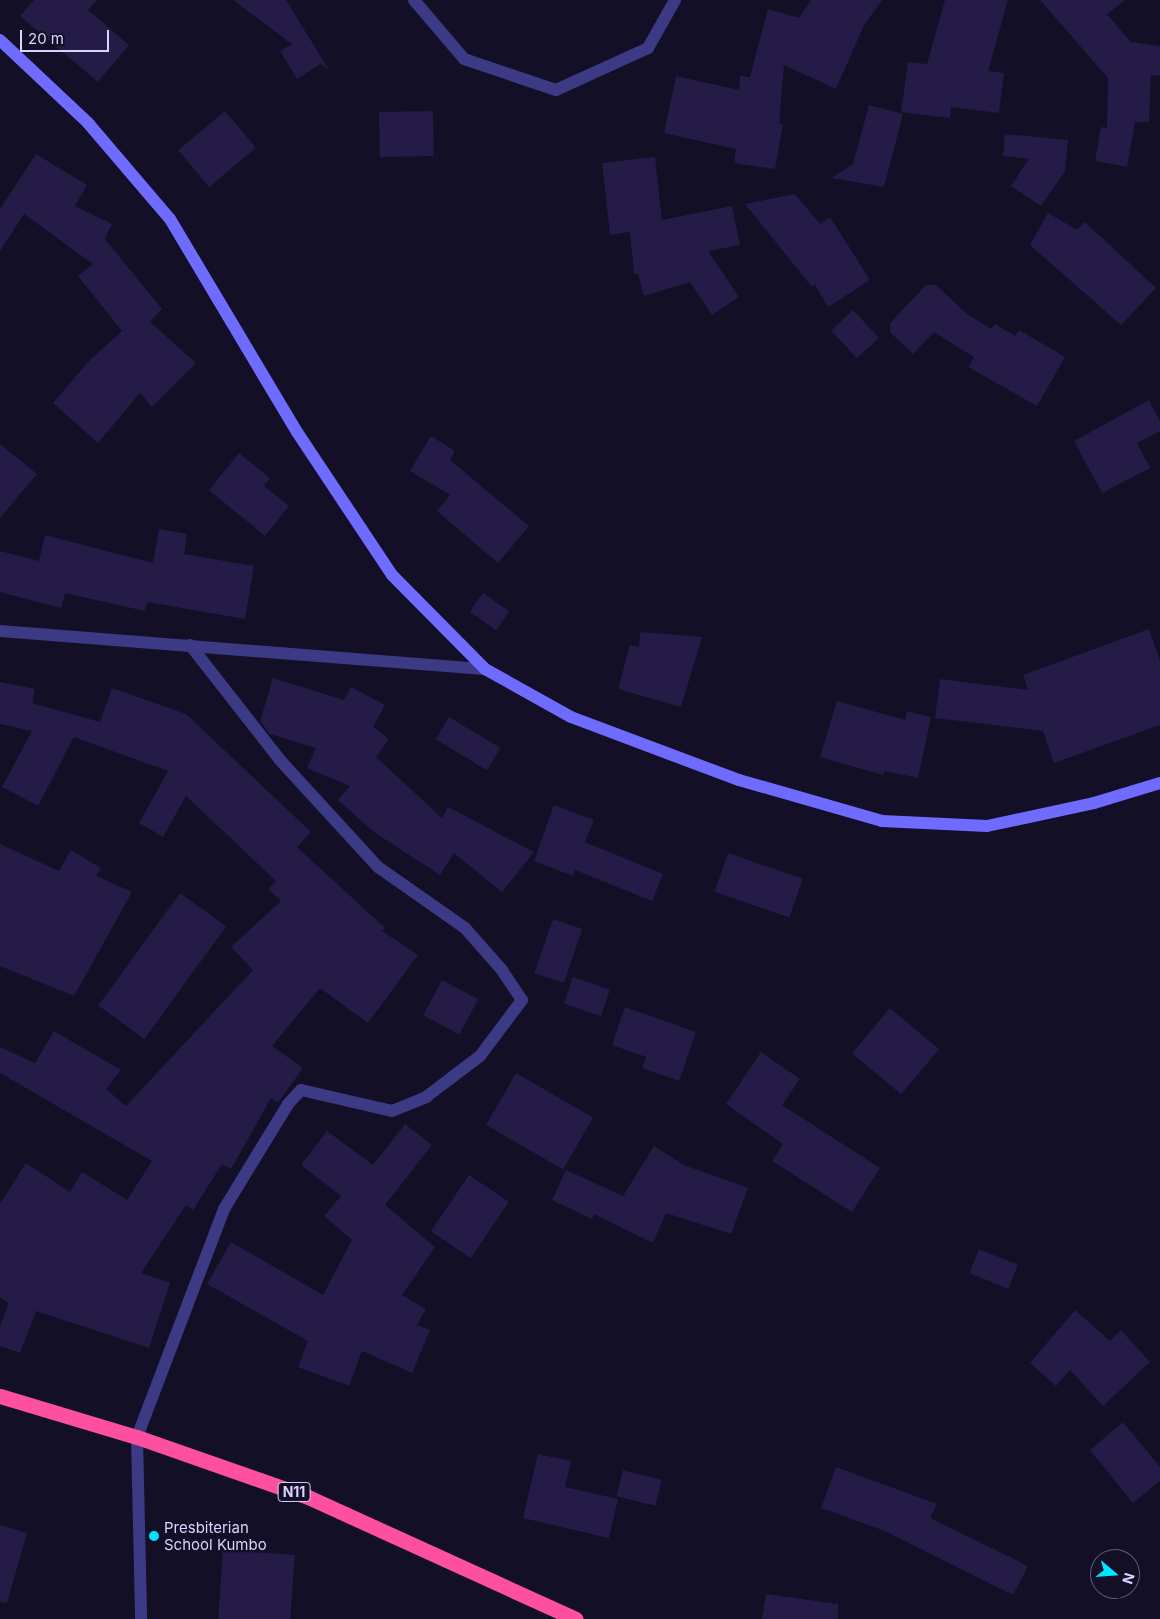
<!DOCTYPE html>
<html>
<head>
<meta charset="utf-8">
<style>
  body { margin:0 }
  #map { position:relative; width:1160px; height:1619px; overflow:hidden; background:#130f26; font-family:Inter,sans-serif }
  div>[style] { position:absolute }
  .building>* { inset:0; background:#241b47; transform-origin:0 0 }
  .lane>* { height:12px; margin:-6px; padding:0 6px; transform-origin:6px; border-radius:6px; background:#3d3a85 }
  .street>* { height:12px; margin:-6px; padding:0 6px; transform-origin:6px; border-radius:6px; background:#3d3a85 }
  .secondary>* { height:12px; margin:-6px; padding:0 6px; transform-origin:6px; border-radius:6px; background:#6f6bff }
  .highway>* { height:15px; margin:-7.5px; padding:0 7.5px; transform-origin:7.5px; border-radius:7.5px; background:#ff4fa3 }
  .dots>* { width:14px; height:14px; translate:-50% -50%; box-sizing:border-box; border:2px solid #130f26; border-radius:50% }
  span { translate:-50% -50%; white-space:nowrap; text-align:center; line-height:1.15; -webkit-text-stroke:4.5px #130f26; paint-order:stroke }
  .shield-label span { padding:1px 4px; background:#130f26; border:1px solid; border-radius:4px; -webkit-text-stroke-width:0 }
  .shield-label { font-size:14px; color:#d9d4ff; font-weight:700 }
  .poi-label { font-size:15px; color:#d9d4ff }
  .left { translate:0 -50%; text-align:left }
  .north { position:absolute; left:1090px; top:1549px; width:50px; height:50px; box-sizing:border-box; background:#130f26; border:1px solid #625e7d; border-radius:50%; rotate:108deg; font-size:14px; font-weight:700; line-height:20px; text-align:center; color:#d9d4ff }
  .north::after { content:''; display:block; margin:auto; width:18px; height:22px; background:#00e5ff; clip-path:polygon(50% 0,100% 100%,50% 72%,0 100%) }
  .scale { position:absolute; left:20px; top:30px; width:89px; height:22px; box-sizing:border-box; border:2px solid #d9d4ff; border-top:0; padding-left:6px; font-size:15px; line-height:18px; white-space:nowrap; color:#d9d4ff; -webkit-text-stroke:4px #130f26; paint-order:stroke }
</style>
</head>
<body>
<div id="map">
  <div class="building">
    <div style="clip-path:polygon(34px 0,97px 0,88px 10px,129px 45px,98px 82px,20px 16px)"></div>
    <div style="clip-path:polygon(233px 0,286px 0,329px 70px,320px 64px,297px 79px,280px 51px,292px 44px)"></div>
    <div style="clip-path:polygon(811px 0,882px 0,864px 25px,836px 89px,784px 65px,779px 123px,783px 124px,775px 169px,734px 163px,736px 149px,664px 133px,676px 76px,739px 90px,740px 76px,750px 77px,768px 9px,799px 18px)"></div>
    <div style="clip-path:polygon(945px 0,1008px 0,988px 71px,1004px 73px,999px 113px,951px 107px,950px 118px,901px 112px,908px 62px,927px 64px)"></div>
    <div style="clip-path:polygon(1040px 0,1125px 0,1107px 14px,1131px 42px,1160px 46px,1160px 76px,1151px 75px,1149px 122px,1135px 122px,1127px 167px,1095px 161px,1101px 127px,1107px 128px,1108px 78px)"></div>
    <div style="clip-path:polygon(869px 105px,903px 114px,884px 187px,832px 178px,853px 164px)"></div>
    <div style="left:225px;top:111px;width:48px;height:61px;rotate:50deg"></div>
    <div style="left:433px;top:111px;width:45px;height:54px;rotate:89deg"></div>
    <div style="clip-path:polygon(1005px 134px,1068px 140px,1065px 171px,1041px 206px,1011px 186px,1029px 159px,1003px 156px)"></div>
    <div style="clip-path:polygon(36px 154px,87px 185px,75px 206px,112px 224px,105px 239px,162px 309px,150px 322px,196px 363px,152px 407px,140px 393px,98px 443px,53px 403px,90px 360px,122px 331px,78px 276px,93px 264px,24px 214px,0 251px,0 209px)"></div>
    <div style="clip-path:polygon(655px 157px,662px 220px,732px 206px,740px 245px,708px 251px,739px 297px,712px 315px,690px 282px,644px 296px,638px 274px,634px 274px,630px 232px,610px 235px,602px 163px)"></div>
    <div style="clip-path:polygon(795px 194px,820px 224px,830px 217px,870px 280px,828px 307px,815px 285px,812px 287px,745px 204px)"></div>
    <div style="clip-path:polygon(1048px 213px,1077px 230px,1085px 222px,1156px 288px,1121px 325px,1030px 245px)"></div>
    <div style="clip-path:polygon(926px 285px,936px 285px,966px 313px,991px 329px,995px 324px,1015px 336px,1019px 330px,1065px 357px,1037px 406px,968px 367px,974px 357px,934px 332px,913px 354px,890px 332px,890px 323px)"></div>
    <div style="left:853px;top:310px;width:38px;height:30px;rotate:47deg"></div>
    <div style="clip-path:polygon(1149px 400px,1160px 421px,1160px 431px,1137px 443px,1150px 468px,1102px 493px,1074px 441px)"></div>
    <div style="clip-path:polygon(431px 436px,455px 451px,450px 460px,529px 526px,498px 563px,437px 511px,450px 495px,410px 471px)"></div>
    <div style="clip-path:polygon(0 444px,37px 474px,0 518px)"></div>
    <div style="clip-path:polygon(239px 453px,270px 478px,264px 486px,289px 506px,265px 536px,209px 490px)"></div>
    <div style="clip-path:polygon(159px 529px,187px 534px,184px 554px,254px 566px,245px 619px,147px 602px,145px 611px,65px 593px,61px 608px,0 592px,0 551px,39px 561px,45px 535px,153px 563px)"></div>
    <div style="left:483px;top:593px;width:32px;height:23px;rotate:35deg"></div>
    <div style="clip-path:polygon(1149px 629px,1160px 661px,1160px 725px,1054px 763px,1043px 731px,935px 718px,940px 679px,1028px 690px,1023px 675px)"></div>
    <div style="clip-path:polygon(640px 632px,702px 637px,681px 707px,618px 689px,630px 645px,639px 647px)"></div>
    <div style="clip-path:polygon(273px 678px,344px 700px,351px 687px,385px 705px,373px 727px,389px 739px,376px 757px,442px 818px,448px 807px,534px 852px,502px 892px,454px 853px,440px 875px,374px 832px,338px 800px,350px 786px,307px 768px,316px 748px,270px 734px,260px 721px)"></div>
    <div style="clip-path:polygon(0 682px,35px 689px,32px 703px,100px 722px,112px 688px,186px 714px,311px 832px,297px 847px,385px 928px,382px 931px,418px 955px,368px 1023px,320px 988px,272px 1046px,303px 1068px,278px 1103px,271px 1098px,231px 1169px,222px 1164px,193px 1210px,186px 1205px,141px 1273px,170px 1283px,149px 1348px,36px 1311px,20px 1353px,0 1346px,0 1326px,9px 1303px,0 1297px,0 1204px,26px 1163px,70px 1192px,82px 1172px,127px 1200px,152px 1161px,0 1073px,0 1047px,35px 1063px,54px 1031px,121px 1070px,106px 1089px,126px 1106px,253px 970px,231px 947px,281px 901px,268px 889px,276px 881px,186px 796px,163px 837px,139px 823px,168px 771px,74px 737px,38px 806px,2px 787px,32px 731px,0 724px)"></div>
    <div style="clip-path:polygon(837px 701px,905px 720px,907px 711px,931px 717px,918px 778px,885px 771px,883px 775px,820px 757px)"></div>
    <div style="left:449px;top:717px;width:60px;height:26px;rotate:31deg"></div>
    <div style="clip-path:polygon(554px 805px,594px 820px,585px 842px,663px 874px,652px 901px,575px 870px,573px 876px,534px 861px)"></div>
    <div style="clip-path:polygon(0 844px,59px 871px,71px 850px,101px 868px,96px 876px,132px 892px,74px 996px,0 966px)"></div>
    <div style="left:728px;top:853px;width:79px;height:41px;rotate:19deg"></div>
    <div style="left:180px;top:893px;width:57px;height:139px;rotate:36deg"></div>
    <div style="left:553px;top:919px;width:31px;height:57px;rotate:19deg"></div>
    <div style="left:573px;top:977px;width:39px;height:28px;rotate:19deg"></div>
    <div style="left:442px;top:980px;width:41px;height:40px;rotate:28deg"></div>
    <div style="clip-path:polygon(625px 1007px,696px 1032px,679px 1081px,642px 1068px,646px 1057px,612px 1045px)"></div>
    <div style="left:890px;top:1008px;width:64px;height:59px;rotate:40deg"></div>
    <div style="clip-path:polygon(761px 1052px,800px 1079px,782px 1105px,880px 1168px,852px 1212px,772px 1161px,783px 1144px,726px 1104px)"></div>
    <div style="left:516px;top:1073px;width:89px;height:60px;rotate:30deg"></div>
    <div style="clip-path:polygon(405px 1124px,432px 1145px,385px 1205px,435px 1247px,402px 1295px,426px 1309px,417px 1325px,430px 1330px,412px 1373px,362px 1351px,349px 1386px,298px 1367px,308px 1341px,207px 1284px,231px 1242px,323px 1295px,352px 1240px,324px 1216px,341px 1196px,301px 1165px,327px 1131px,373px 1165px)"></div>
    <div style="clip-path:polygon(654px 1146px,684px 1165px,748px 1188px,731px 1234px,666px 1213px,653px 1243px,594px 1214px,592px 1219px,552px 1200px,566px 1170px,623px 1196px)"></div>
    <div style="left:469px;top:1175px;width:48px;height:68px;rotate:34deg"></div>
    <div style="left:979px;top:1249px;width:42px;height:26px;rotate:22deg"></div>
    <div style="clip-path:polygon(1075px 1310px,1110px 1341px,1121px 1330px,1150px 1362px,1103px 1406px,1070px 1370px,1056px 1386px,1030px 1363px)"></div>
    <div style="clip-path:polygon(1123px 1422px,1160px 1467px,1160px 1481px,1133px 1503px,1090px 1450px)"></div>
    <div style="clip-path:polygon(538px 1454px,571px 1461px,565px 1487px,618px 1499px,609px 1538px,523px 1518px)"></div>
    <div style="clip-path:polygon(836px 1467px,937px 1504px,930px 1518px,1028px 1566px,1013px 1595px,885px 1531px,821px 1508px)"></div>
    <div style="left:623px;top:1470px;width:40px;height:27px;rotate:14deg"></div>
    <div style="clip-path:polygon(0 1525px,27px 1533px,7px 1603px,0 1602px)"></div>
    <div style="left:223px;top:1550px;width:72px;height:69px;rotate:4deg"></div>
    <div style="clip-path:polygon(766px 1594px,838px 1604px,838px 1619px,762px 1619px)"></div>
  </div>
  <div class="lane">
    <div style="left:137px;top:1437px;width:182px;rotate:88.7deg"></div>
  </div>
  <div class="street">
    <div style="left:414px;top:0;width:77px;rotate:49.7deg"></div>
    <div style="left:464px;top:59px;width:97px;rotate:18.6deg"></div>
    <div style="left:556px;top:90px;width:101px;rotate:-24.5deg"></div>
    <div style="left:648px;top:48px;width:55px;rotate:-60.6deg"></div>
    <div style="left:0;top:631px;width:486px;rotate:4.5deg"></div>
    <div style="left:137px;top:1437px;width:244px;rotate:-69.1deg"></div>
    <div style="left:224px;top:1209px;width:123px;rotate:-58.6deg"></div>
    <div style="left:288px;top:1104px;width:19px;rotate:-47deg"></div>
    <div style="left:301px;top:1090px;width:93px;rotate:13deg"></div>
    <div style="left:392px;top:1111px;width:37px;rotate:-22deg"></div>
    <div style="left:426px;top:1097px;width:68px;rotate:-37.2deg"></div>
    <div style="left:480px;top:1056px;width:70px;rotate:-53.1deg"></div>
    <div style="left:522px;top:1000px;width:36px;rotate:-124deg"></div>
    <div style="left:502px;top:970px;width:56px;rotate:-131.4deg"></div>
    <div style="left:465px;top:928px;width:106px;rotate:-145deg"></div>
    <div style="left:378px;top:867px;width:145px;rotate:-132.5deg"></div>
    <div style="left:280px;top:760px;width:146px;rotate:-128deg"></div>
  </div>
  <div class="secondary">
    <div style="left:0;top:40px;width:121px;rotate:43.3deg"></div>
    <div style="left:88px;top:123px;width:126px;rotate:49.5deg"></div>
    <div style="left:170px;top:219px;width:248px;rotate:59.2deg"></div>
    <div style="left:297px;top:432px;width:172px;rotate:56.4deg"></div>
    <div style="left:392px;top:575px;width:132px;rotate:45.3deg"></div>
    <div style="left:485px;top:669px;width:98px;rotate:29.2deg"></div>
    <div style="left:571px;top:717px;width:179px;rotate:20.6deg"></div>
    <div style="left:739px;top:780px;width:149px;rotate:16deg"></div>
    <div style="left:882px;top:821px;width:105px;rotate:2.7deg"></div>
    <div style="left:987px;top:826px;width:109px;rotate:-12.1deg"></div>
    <div style="left:1094px;top:803px;width:69px;rotate:-16.9deg"></div>
  </div>
  <div class="highway">
    <div style="left:0;top:1396px;width:143px;rotate:16.7deg"></div>
    <div style="left:137px;top:1437px;width:181px;rotate:19.3deg"></div>
    <div style="left:308px;top:1497px;width:294px;rotate:24.5deg"></div>
  </div>
  <div class="dots">
    <div style="left:154px;top:1536px;background:#00e5ff"></div>
  </div>
  <div class="shield-label">
    <span style="left:294px;top:1492px">N11</span>
  </div>
  <div class="poi-label">
    <span class="left" style="left:164px;top:1536px">Presbiterian<br>School Kumbo</span>
  </div>
  <div class="north">N</div>
  <div class="scale">20 m</div>
</div>
</body>
</html>
